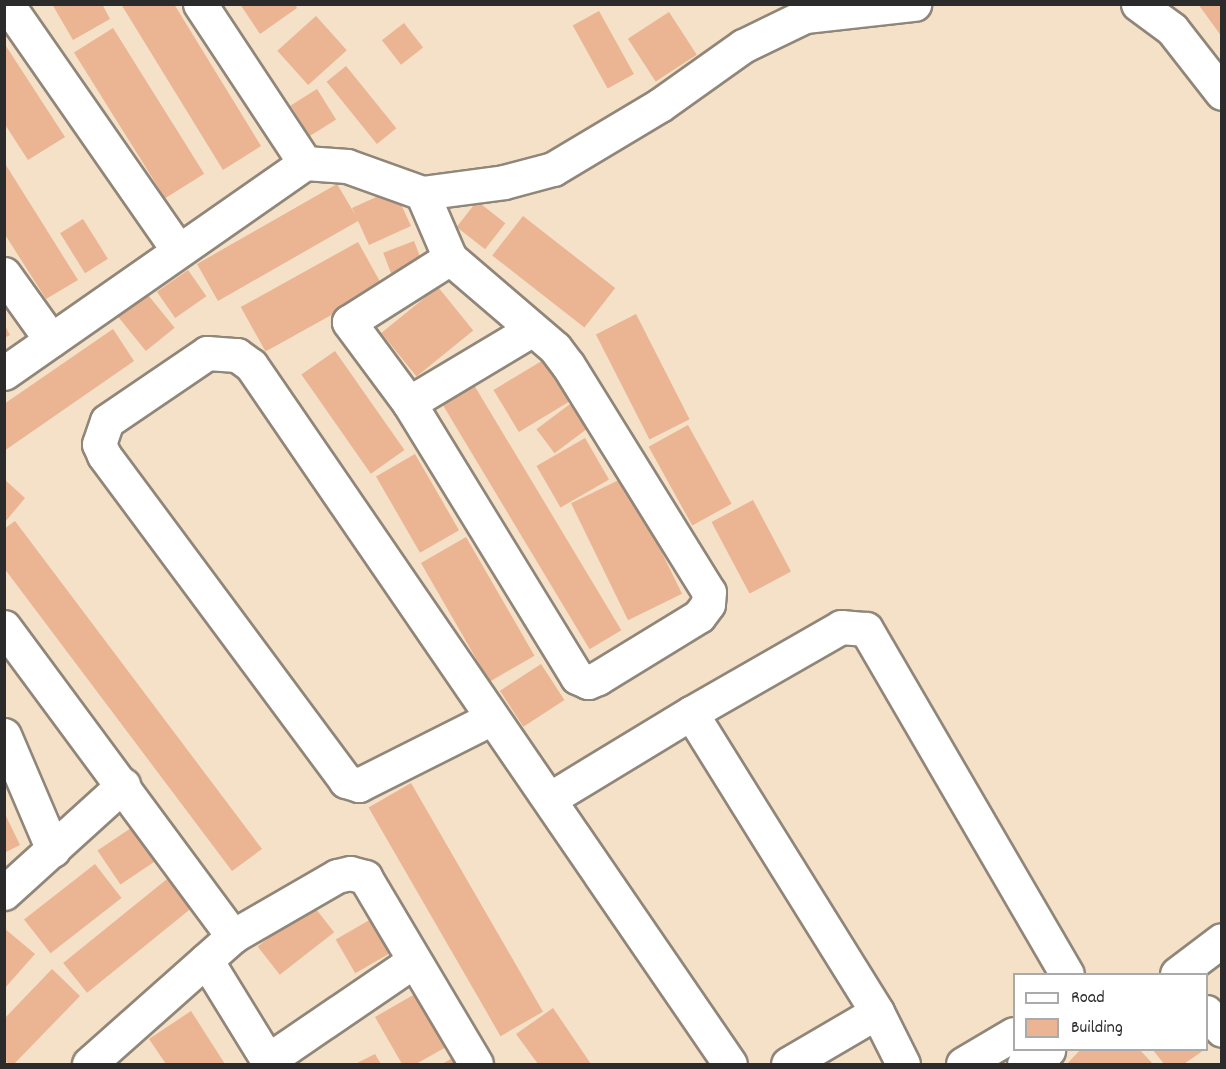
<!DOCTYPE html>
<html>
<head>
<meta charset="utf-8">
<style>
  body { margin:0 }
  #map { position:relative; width:1226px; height:1069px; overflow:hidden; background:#f4e1c7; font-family:Dekko,sans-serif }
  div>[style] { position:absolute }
  .building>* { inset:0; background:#ebb492; transform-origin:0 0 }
  .roads { filter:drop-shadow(2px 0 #908679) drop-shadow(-2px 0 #908679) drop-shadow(0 2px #908679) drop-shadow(0 -2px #908679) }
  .minor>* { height:33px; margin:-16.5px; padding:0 16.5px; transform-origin:16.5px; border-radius:16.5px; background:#fff }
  span { translate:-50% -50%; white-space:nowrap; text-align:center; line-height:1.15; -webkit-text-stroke:4.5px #fff; paint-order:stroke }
  .frame { position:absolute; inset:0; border:6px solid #2b2b2b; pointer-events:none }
  .legend { position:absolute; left:1013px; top:973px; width:195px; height:78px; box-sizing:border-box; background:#fff; border:2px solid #aaa; margin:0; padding:8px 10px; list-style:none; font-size:18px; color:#2b2b2b }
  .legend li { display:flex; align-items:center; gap:12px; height:30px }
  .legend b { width:30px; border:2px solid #aaa }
</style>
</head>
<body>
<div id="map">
  <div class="building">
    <div style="clip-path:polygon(52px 4px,102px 4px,110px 19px,73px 40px)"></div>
    <div style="clip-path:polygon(121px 4px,174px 4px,261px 146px,223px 170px)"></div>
    <div style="clip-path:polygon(240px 4px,295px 4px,297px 8px,260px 34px)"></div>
    <div style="clip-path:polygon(1198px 4px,1222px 4px,1222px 37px)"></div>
    <div style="left:599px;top:11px;width:72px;height:30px;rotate:61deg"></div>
    <div style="left:669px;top:12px;width:51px;height:49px;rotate:57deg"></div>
    <div style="left:316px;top:16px;width:46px;height:52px;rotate:48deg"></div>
    <div style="left:404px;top:23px;width:31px;height:28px;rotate:52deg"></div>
    <div style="left:113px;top:28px;width:172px;height:46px;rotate:58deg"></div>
    <div style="clip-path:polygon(4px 43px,65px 137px,28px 160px,4px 123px)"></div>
    <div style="left:346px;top:66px;width:80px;height:25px;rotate:51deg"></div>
    <div style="left:317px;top:89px;width:36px;height:31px;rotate:58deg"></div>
    <div style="clip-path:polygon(4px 162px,78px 280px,46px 299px,4px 233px)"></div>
    <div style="clip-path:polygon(337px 184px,356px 216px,352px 208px,394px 189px,411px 226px,369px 245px,358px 221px,218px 301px,197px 264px)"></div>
    <div style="left:477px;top:201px;width:36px;height:33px;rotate:38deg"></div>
    <div style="left:523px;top:216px;width:117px;height:50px;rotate:38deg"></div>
    <div style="left:83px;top:219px;width:47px;height:27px;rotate:58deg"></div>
    <div style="left:414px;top:241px;width:26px;height:33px;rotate:69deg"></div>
    <div style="left:358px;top:242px;width:51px;height:134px;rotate:61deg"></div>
    <div style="left:188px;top:270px;width:32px;height:38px;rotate:55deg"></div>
    <div style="left:140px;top:285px;width:55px;height:37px;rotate:51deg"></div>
    <div style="left:438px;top:287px;width:56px;height:73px;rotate:51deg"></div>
    <div style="left:636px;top:314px;width:118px;height:45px;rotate:63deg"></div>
    <div style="clip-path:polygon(4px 324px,10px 335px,4px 338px)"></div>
    <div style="clip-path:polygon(113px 329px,134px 361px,4px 451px,4px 404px)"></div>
    <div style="left:335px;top:351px;width:121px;height:41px;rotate:55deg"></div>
    <div style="left:545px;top:359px;width:49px;height:60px;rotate:59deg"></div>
    <div style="left:474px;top:385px;width:286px;height:37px;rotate:59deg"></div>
    <div style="left:570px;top:404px;width:30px;height:42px;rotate:53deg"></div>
    <div style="left:688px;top:425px;width:90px;height:45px;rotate:61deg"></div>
    <div style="left:585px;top:438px;width:48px;height:56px;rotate:60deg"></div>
    <div style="left:415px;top:454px;width:88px;height:45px;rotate:60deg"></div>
    <div style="left:625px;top:477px;width:130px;height:60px;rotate:64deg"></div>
    <div style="clip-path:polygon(5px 480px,25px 498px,5px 522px)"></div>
    <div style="left:753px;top:500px;width:81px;height:47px;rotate:62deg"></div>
    <div style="clip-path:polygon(15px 521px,262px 849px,232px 871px,4px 568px,4px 529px)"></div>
    <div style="left:466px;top:537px;width:137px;height:52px;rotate:60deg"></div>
    <div style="left:541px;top:664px;width:43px;height:49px;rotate:57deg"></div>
    <div style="left:411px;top:783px;width:264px;height:49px;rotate:60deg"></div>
    <div style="clip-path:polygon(4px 812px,20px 845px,4px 853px)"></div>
    <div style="left:134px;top:826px;width:41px;height:44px;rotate:56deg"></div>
    <div style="left:95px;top:864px;width:43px;height:90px;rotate:52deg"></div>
    <div style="left:172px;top:875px;width:38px;height:140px;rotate:51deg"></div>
    <div style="left:312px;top:904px;width:36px;height:69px;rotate:52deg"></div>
    <div style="left:373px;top:918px;width:39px;height:43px;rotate:60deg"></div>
    <div style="clip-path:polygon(4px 928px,35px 954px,4px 989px)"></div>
    <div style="clip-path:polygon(52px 969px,80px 996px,14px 1064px,9px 1064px,4px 1060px,4px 1019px)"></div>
    <div style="clip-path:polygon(415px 994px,446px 1047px,416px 1064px,402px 1064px,375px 1017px)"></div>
    <div style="clip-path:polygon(553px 1008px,591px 1064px,538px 1064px,516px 1034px)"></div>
    <div style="clip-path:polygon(191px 1011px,225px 1064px,166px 1064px,149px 1039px)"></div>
    <div style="clip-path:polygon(1080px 1050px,1140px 1050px,1153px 1064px,1067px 1064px)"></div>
    <div style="clip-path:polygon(1153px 1050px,1204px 1050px,1184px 1064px,1164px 1064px)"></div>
    <div style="clip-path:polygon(375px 1054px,381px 1064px,355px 1064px)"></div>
    <div style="clip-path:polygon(456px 1056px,462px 1064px,442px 1064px)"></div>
  </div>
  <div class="roads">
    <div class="minor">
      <div style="left:7px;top:4px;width:298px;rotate:55.2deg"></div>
      <div style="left:200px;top:4px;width:191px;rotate:56.6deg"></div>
      <div style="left:305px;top:163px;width:42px;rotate:4.1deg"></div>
      <div style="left:347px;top:166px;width:80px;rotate:19.8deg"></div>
      <div style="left:422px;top:193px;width:83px;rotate:-7.6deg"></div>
      <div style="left:504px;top:182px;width:51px;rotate:-14.9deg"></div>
      <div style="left:553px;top:169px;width:125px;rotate:-30.9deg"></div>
      <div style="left:660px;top:105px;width:102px;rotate:-35.4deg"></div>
      <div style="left:743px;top:46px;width:69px;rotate:-25.8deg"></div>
      <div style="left:805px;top:16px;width:110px;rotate:-6.3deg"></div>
      <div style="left:1138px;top:4px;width:42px;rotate:36.3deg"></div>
      <div style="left:1172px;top:29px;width:81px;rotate:52deg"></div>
      <div style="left:422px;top:193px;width:71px;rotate:66.7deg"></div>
      <div style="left:450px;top:258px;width:138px;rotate:40.6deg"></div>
      <div style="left:555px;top:348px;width:21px;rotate:53deg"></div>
      <div style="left:568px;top:365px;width:267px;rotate:58.2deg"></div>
      <div style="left:709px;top:592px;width:12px;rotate:95deg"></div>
      <div style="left:708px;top:604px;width:15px;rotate:127deg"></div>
      <div style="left:699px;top:616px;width:119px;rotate:148.5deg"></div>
      <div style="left:598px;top:678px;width:11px;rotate:158deg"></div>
      <div style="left:588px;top:682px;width:12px;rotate:-156deg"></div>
      <div style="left:577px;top:677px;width:321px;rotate:-121.5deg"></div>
      <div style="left:409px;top:403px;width:101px;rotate:-126.5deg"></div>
      <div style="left:349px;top:322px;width:120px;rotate:-32.4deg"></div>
      <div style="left:4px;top:274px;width:81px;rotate:54.5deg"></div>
      <div style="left:4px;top:373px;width:367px;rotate:-34.9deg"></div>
      <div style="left:409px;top:403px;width:142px;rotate:-30.9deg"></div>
      <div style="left:4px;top:627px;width:385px;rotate:53.5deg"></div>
      <div style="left:691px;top:713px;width:173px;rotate:-29.8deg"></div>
      <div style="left:841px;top:627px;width:25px;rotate:5deg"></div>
      <div style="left:866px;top:629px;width:399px;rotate:59.8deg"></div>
      <div style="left:490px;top:719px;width:147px;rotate:153.3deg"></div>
      <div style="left:359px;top:785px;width:14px;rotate:-163deg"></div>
      <div style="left:346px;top:781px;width:406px;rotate:-126.6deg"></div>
      <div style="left:104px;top:455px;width:12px;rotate:-114deg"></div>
      <div style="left:99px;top:444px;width:24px;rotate:-71deg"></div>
      <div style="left:107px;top:421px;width:121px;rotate:-34.2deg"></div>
      <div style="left:207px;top:353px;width:30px;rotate:4deg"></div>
      <div style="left:237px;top:355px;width:17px;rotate:36deg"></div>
      <div style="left:251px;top:365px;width:847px;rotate:55.58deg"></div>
      <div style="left:4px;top:735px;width:125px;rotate:66.9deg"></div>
      <div style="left:551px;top:798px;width:164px;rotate:-31.3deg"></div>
      <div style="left:691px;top:713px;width:352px;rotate:58.1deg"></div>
      <div style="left:877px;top:1012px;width:103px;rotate:149.7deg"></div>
      <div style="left:4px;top:893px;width:161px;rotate:-42.2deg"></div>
      <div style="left:206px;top:960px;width:122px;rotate:58.4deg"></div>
      <div style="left:1177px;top:974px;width:56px;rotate:-37.1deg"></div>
      <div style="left:877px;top:1012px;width:58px;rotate:63.4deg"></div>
      <div style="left:1206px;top:1012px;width:24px;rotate:48deg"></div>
      <div style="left:267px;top:1061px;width:176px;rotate:-34.3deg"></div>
      <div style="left:89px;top:1064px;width:193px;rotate:-41.6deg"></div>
      <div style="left:233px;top:936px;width:120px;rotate:-30deg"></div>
      <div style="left:337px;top:876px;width:13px;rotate:-13deg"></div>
      <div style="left:350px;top:873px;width:16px;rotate:15deg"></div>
      <div style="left:365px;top:877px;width:217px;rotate:59.3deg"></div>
      <div style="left:963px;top:1064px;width:59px;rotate:-30.5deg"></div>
      <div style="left:1024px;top:1064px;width:28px;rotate:-30deg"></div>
    </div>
  </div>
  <div class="frame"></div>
  <ul class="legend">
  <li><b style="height:8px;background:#fff"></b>Road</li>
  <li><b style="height:16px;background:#ebb492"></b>Building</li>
  </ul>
</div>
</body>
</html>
